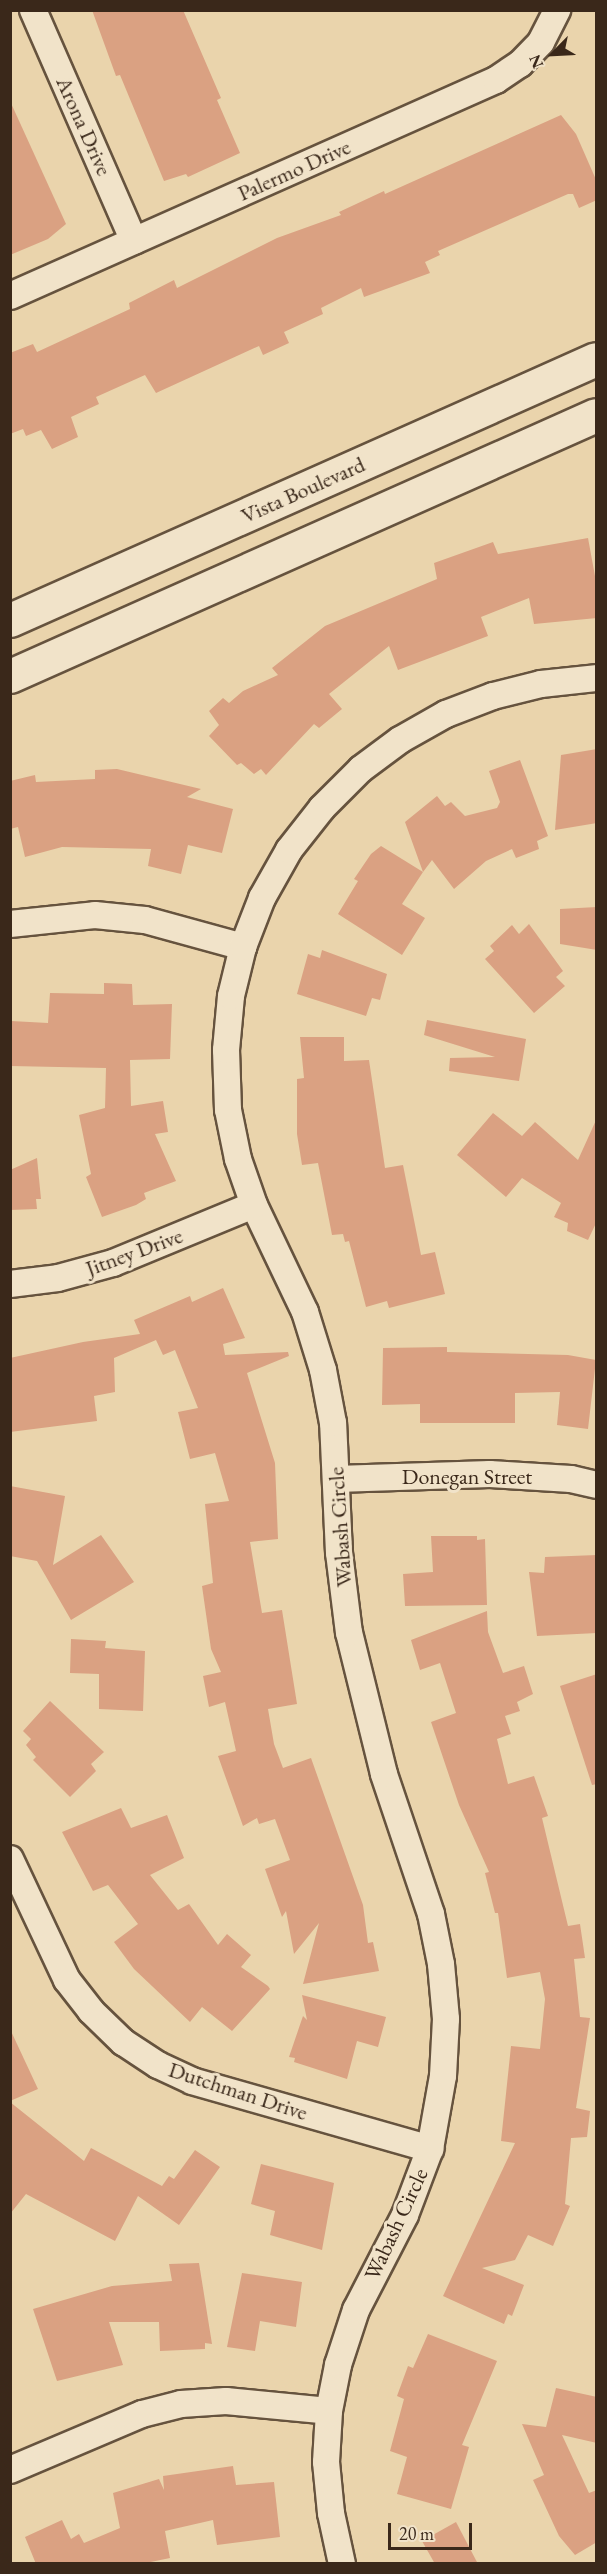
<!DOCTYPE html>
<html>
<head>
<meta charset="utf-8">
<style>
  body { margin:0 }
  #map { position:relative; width:607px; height:2574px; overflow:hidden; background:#ead4ac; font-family:"EB Garamond",serif }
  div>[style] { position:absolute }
  .building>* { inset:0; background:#daa182 }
  .roads { filter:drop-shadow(2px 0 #66533e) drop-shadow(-2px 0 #66533e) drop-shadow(0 2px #66533e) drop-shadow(0 -2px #66533e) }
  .street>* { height:26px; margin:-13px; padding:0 13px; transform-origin:13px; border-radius:13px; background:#f1e3c9 }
  .secondary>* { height:33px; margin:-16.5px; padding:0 16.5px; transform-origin:16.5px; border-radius:16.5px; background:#f1e3c9 }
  span { translate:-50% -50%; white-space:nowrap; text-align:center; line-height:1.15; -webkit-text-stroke:6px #f1e3c9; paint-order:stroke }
  .street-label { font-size:22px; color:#3a281a }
  .frame { position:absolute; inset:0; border:12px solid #3a281a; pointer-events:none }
  .north { position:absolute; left:523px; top:24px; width:60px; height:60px; -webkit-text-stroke:4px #f1e3c9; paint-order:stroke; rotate:246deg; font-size:16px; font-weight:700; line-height:24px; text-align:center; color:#3a281a }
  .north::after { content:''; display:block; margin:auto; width:21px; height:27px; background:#3a281a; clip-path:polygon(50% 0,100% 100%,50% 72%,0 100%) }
  .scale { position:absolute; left:388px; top:2523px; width:84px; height:27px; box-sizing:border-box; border:3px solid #3a281a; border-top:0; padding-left:8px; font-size:18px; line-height:21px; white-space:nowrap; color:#3a281a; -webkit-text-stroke:4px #f1e3c9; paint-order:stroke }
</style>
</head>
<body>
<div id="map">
  <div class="building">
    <div style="clip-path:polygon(92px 10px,183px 10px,221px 98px,217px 100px,240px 153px,188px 177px,186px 174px,164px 181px,120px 75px,116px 76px)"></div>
    <div style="clip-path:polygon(10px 101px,66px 224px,48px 239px,10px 255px)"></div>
    <div style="clip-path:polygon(561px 115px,576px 134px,597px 182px,597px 200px,579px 208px,573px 194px,568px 194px,438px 251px,440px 255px,425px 262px,430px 273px,364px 297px,361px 288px,321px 308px,323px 314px,284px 332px,289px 343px,263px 355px,259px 346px,156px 393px,145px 375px,96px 397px,99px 404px,71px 417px,78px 437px,52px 449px,41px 430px,26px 436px,23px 429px,10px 434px,10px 353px,33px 344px,37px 352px,130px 309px,129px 303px,174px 280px,177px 288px,277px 238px,341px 215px,339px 212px,384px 191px,385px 194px)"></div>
    <div style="clip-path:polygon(588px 538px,597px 587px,597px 618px,534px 624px,529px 598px,481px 617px,488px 636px,398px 670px,389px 646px,329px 694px,342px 709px,319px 728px,314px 724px,266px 775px,261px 769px,254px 774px,241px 763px,237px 765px,209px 736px,219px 725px,209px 711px,223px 698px,229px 703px,243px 691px,278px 675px,272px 668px,325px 626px,437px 579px,434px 563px,493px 542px,498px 554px)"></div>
    <div style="clip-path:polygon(597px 749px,597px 823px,555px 830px,561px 755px)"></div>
    <div style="clip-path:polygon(520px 760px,548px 836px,537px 841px,539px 849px,516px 858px,512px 849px,486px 861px,454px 889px,432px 860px,423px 872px,405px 822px,437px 796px,445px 806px,451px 802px,465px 816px,497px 808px,500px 802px,489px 771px)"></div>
    <div style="clip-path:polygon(117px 769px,201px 789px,187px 797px,233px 809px,222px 853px,188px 845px,181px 874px,148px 866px,151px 849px,62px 847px,25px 857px,18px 827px,10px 829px,10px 781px,35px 775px,36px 782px,95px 779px,95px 770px)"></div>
    <div style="clip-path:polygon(381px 846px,423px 872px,402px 904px,425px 918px,402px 955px,338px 914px,358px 881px,354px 879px,371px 854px)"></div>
    <div style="clip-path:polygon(597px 907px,597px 950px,560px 944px,560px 909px)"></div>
    <div style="clip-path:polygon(529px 924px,563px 971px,556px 977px,565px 986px,534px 1013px,485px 959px,494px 951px,490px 946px,512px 925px,519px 934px)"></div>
    <div style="clip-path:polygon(322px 950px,387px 974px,380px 1000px,372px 998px,366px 1016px,297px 994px,308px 954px,320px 958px)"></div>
    <div style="clip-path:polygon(104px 983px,132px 984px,133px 1005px,172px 1004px,170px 1059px,130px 1060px,131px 1106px,163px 1101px,168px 1132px,155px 1134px,176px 1181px,144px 1193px,146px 1199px,136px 1205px,102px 1217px,86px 1177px,91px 1174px,79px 1115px,105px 1108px,106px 1068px,11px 1066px,11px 1021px,48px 1023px,50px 993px,104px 994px)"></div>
    <div style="clip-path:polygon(427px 1020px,526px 1039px,519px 1081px,449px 1071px,450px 1058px,495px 1057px,424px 1035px)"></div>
    <div style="clip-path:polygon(300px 1037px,344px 1037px,344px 1061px,369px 1060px,385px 1168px,403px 1165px,421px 1255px,435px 1252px,445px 1294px,389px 1308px,387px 1301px,366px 1307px,349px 1241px,345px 1242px,343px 1234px,332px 1235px,318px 1163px,302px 1165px,297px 1134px,297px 1079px,304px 1078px)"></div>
    <div style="clip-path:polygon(493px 1113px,522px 1136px,535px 1122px,578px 1160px,597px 1118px,597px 1221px,588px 1240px,567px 1231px,568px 1223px,554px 1217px,561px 1203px,522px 1178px,506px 1197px,457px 1155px)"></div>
    <div style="clip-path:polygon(37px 1158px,41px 1199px,36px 1199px,37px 1209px,10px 1210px,10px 1170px)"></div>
    <div style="clip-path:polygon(223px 1288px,245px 1338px,223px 1344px,225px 1355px,288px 1352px,289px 1356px,247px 1373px,275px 1463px,278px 1539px,250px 1542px,262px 1613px,282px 1610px,297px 1704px,268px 1709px,274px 1744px,283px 1768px,311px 1758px,363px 1905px,368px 1943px,373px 1942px,379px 1971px,303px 1984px,319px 1923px,294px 1954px,286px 1911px,282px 1917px,265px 1869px,290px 1860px,275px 1819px,259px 1824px,257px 1818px,243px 1826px,218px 1756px,236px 1751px,225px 1702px,209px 1707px,203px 1676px,221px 1672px,211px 1649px,202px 1586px,213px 1583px,205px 1504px,229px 1501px,215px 1453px,190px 1459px,178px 1412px,198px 1408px,175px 1350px,163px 1355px,156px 1340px,114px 1358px,115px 1392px,94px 1396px,97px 1421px,10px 1432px,10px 1358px,83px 1342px,140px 1334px,134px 1320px,190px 1296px,192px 1302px)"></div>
    <div style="clip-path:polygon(447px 1347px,447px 1352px,568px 1355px,596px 1360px,588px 1429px,557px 1425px,560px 1392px,515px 1393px,515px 1423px,420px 1423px,420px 1404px,382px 1405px,383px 1348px)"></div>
    <div style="clip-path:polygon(10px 1486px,65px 1496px,53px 1565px,101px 1535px,134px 1582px,71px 1620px,37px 1561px,10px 1556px)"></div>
    <div style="clip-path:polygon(431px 1536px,477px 1536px,477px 1540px,485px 1539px,487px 1605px,405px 1606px,403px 1574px,433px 1572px)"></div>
    <div style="clip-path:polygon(597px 1555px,597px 1633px,537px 1636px,529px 1572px,544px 1573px,545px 1557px)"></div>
    <div style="clip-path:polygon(487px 1611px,488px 1632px,503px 1673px,524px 1666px,533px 1694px,517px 1702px,520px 1711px,505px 1716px,511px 1734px,497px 1739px,508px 1784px,534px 1776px,548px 1816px,542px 1818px,568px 1926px,580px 1924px,585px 1958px,574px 1959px,580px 2017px,590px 2018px,576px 2108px,590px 2111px,587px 2137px,571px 2138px,565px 2204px,570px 2206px,553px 2246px,528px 2235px,515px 2260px,482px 2268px,524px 2285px,512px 2316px,508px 2314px,504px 2324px,443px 2296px,515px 2143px,501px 2141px,511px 2046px,540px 2049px,545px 1999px,540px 1972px,507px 1978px,498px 1913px,495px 1913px,485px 1873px,489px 1872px,459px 1805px,431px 1722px,456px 1713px,440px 1663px,420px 1670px,411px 1640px)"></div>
    <div style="clip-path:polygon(71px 1639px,106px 1641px,105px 1648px,145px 1651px,143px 1711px,99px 1709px,99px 1674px,70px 1673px)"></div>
    <div style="clip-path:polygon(597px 1674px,597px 1784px,592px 1785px,560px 1686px)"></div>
    <div style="clip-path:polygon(50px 1701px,104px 1752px,91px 1764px,96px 1771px,70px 1797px,33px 1760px,36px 1757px,26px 1745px,31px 1739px,23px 1731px)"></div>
    <div style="clip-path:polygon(121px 1808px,131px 1828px,167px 1815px,184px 1858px,150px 1875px,178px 1910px,189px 1904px,218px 1945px,227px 1934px,251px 1955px,241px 1967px,268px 1986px,270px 1989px,232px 2031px,202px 2007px,190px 2022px,134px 1969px,114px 1942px,138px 1924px,108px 1885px,93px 1891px,62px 1832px)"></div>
    <div style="clip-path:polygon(302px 1995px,386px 2017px,378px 2047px,357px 2041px,347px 2079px,294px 2062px,295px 2058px,289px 2057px,303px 2016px,307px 2020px)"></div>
    <div style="clip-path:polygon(10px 2029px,38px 2089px,10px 2101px)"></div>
    <div style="clip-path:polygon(10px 2102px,84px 2161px,91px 2148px,162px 2186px,169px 2176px,174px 2179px,195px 2150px,220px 2167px,179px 2225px,138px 2196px,115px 2241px,26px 2194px,10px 2214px)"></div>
    <div style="clip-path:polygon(261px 2164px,334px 2183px,322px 2250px,270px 2235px,275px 2211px,251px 2204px)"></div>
    <div style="clip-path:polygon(199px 2263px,212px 2344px,205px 2343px,205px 2349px,160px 2351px,159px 2322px,109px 2322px,123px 2365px,57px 2381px,33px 2309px,112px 2286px,172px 2281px,169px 2264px)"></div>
    <div style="clip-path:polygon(242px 2273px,302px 2282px,296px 2327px,260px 2321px,255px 2351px,227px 2347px)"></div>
    <div style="clip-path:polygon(428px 2334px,497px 2361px,462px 2445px,469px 2447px,451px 2509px,397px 2494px,407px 2457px,390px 2451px,404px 2399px,397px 2396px,408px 2366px,413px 2368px)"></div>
    <div style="clip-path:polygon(556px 2388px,597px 2397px,597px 2443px,562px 2435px,589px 2493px,597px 2490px,597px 2542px,575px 2555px,559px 2536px,533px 2480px,544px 2475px,522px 2424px,546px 2427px)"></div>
    <div style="clip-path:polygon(233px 2466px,236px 2485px,274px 2482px,280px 2537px,217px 2545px,213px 2520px,165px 2531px,170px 2558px,141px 2564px,36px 2564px,25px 2537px,62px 2520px,71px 2539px,79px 2534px,84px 2543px,120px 2528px,113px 2493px,159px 2479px,164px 2490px,163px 2476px)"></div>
    <div style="clip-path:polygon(456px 2522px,478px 2564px,435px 2564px,422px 2541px)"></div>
  </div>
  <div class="roads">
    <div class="street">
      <div style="left:33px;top:10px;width:252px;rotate:66.4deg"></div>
      <div style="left:10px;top:296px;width:532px;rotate:-23.96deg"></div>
      <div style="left:496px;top:80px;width:29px;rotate:-34deg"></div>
      <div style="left:520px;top:64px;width:30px;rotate:-46deg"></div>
      <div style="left:541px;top:42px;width:36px;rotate:-63deg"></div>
      <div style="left:10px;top:924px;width:85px;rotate:-6deg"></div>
      <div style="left:95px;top:915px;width:50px;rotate:5.7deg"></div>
      <div style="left:145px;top:920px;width:102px;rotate:15.4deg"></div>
      <div style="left:10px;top:1284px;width:48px;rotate:-7.1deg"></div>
      <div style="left:58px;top:1278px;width:57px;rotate:-15.3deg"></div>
      <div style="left:113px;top:1263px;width:152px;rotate:-22.4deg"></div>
      <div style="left:336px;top:1479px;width:154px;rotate:-1.9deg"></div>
      <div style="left:490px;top:1474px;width:81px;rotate:3.5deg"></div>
      <div style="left:571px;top:1479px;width:26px;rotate:13deg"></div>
      <div style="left:10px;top:1859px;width:134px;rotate:64.8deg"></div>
      <div style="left:67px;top:1980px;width:39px;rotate:52deg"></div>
      <div style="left:91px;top:2011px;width:45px;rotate:44.1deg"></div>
      <div style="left:123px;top:2042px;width:42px;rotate:33.3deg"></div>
      <div style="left:158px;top:2065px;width:38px;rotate:25deg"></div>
      <div style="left:192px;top:2081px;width:248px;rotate:15.9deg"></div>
      <div style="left:10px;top:2470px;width:143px;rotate:-23deg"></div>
      <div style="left:142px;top:2414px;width:40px;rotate:-14.4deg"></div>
      <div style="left:181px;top:2404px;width:45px;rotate:-3.8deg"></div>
      <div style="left:226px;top:2401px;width:103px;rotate:5.5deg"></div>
      <div style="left:342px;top:2564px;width:52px;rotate:-102.2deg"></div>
      <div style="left:331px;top:2513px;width:51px;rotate:-95.6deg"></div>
      <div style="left:326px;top:2462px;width:51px;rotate:-86.6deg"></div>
      <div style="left:329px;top:2411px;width:47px;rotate:-78.9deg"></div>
      <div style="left:338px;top:2365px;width:58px;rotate:-71.9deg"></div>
      <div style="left:356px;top:2310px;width:107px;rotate:-62.7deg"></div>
      <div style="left:405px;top:2215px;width:71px;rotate:-69.3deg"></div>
      <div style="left:430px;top:2149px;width:74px;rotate:-79.9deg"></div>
      <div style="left:443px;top:2076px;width:57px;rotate:-87deg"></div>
      <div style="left:446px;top:2019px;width:55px;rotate:-95.2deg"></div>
      <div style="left:441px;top:1964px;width:51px;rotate:-101.3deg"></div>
      <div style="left:431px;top:1914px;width:148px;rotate:-108.6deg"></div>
      <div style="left:384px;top:1774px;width:145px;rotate:-103.9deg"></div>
      <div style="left:349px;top:1633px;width:81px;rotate:-97.1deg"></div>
      <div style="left:339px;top:1553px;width:130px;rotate:-92.6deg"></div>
      <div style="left:333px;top:1423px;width:54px;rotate:-100.7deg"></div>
      <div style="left:323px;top:1370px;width:61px;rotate:-107.2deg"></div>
      <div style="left:305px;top:1312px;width:119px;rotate:-115.5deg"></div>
      <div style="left:254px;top:1205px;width:49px;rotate:-109.2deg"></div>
      <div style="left:238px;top:1159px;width:50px;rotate:-101.5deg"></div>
      <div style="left:228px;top:1110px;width:60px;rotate:-91.9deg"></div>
      <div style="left:226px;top:1050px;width:54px;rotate:-84.7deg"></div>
      <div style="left:231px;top:996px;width:50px;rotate:-76.2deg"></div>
      <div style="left:243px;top:947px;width:53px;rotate:-68.8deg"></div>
      <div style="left:262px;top:898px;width:55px;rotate:-60.6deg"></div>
      <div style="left:289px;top:850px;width:53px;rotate:-51.8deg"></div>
      <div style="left:322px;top:808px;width:55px;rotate:-45deg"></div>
      <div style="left:361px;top:769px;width:49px;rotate:-36.6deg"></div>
      <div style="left:400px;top:740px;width:53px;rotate:-29.5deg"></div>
      <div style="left:446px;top:714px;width:50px;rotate:-21deg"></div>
      <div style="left:493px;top:696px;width:49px;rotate:-14deg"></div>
      <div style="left:541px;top:684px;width:55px;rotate:-6.2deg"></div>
    </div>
    <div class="secondary">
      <div style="left:10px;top:620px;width:641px;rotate:-24.01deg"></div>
      <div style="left:10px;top:676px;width:641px;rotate:-24.01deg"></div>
    </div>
  </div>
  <div class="street-label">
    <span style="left:84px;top:126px;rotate:66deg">Arona Drive</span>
    <span style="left:294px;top:170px;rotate:-24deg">Palermo Drive</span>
    <span style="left:303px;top:490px;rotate:-24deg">Vista Boulevard</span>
    <span style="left:134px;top:1252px;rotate:-20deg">Jitney Drive</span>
    <span style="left:467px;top:1477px">Donegan Street</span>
    <span style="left:340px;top:1527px;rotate:-94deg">Wabash Circle</span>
    <span style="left:238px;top:2091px;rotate:18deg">Dutchman Drive</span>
    <span style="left:396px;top:2224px;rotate:-65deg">Wabash Circle</span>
  </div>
  <div class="frame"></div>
  <div class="north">N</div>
  <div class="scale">20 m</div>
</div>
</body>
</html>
